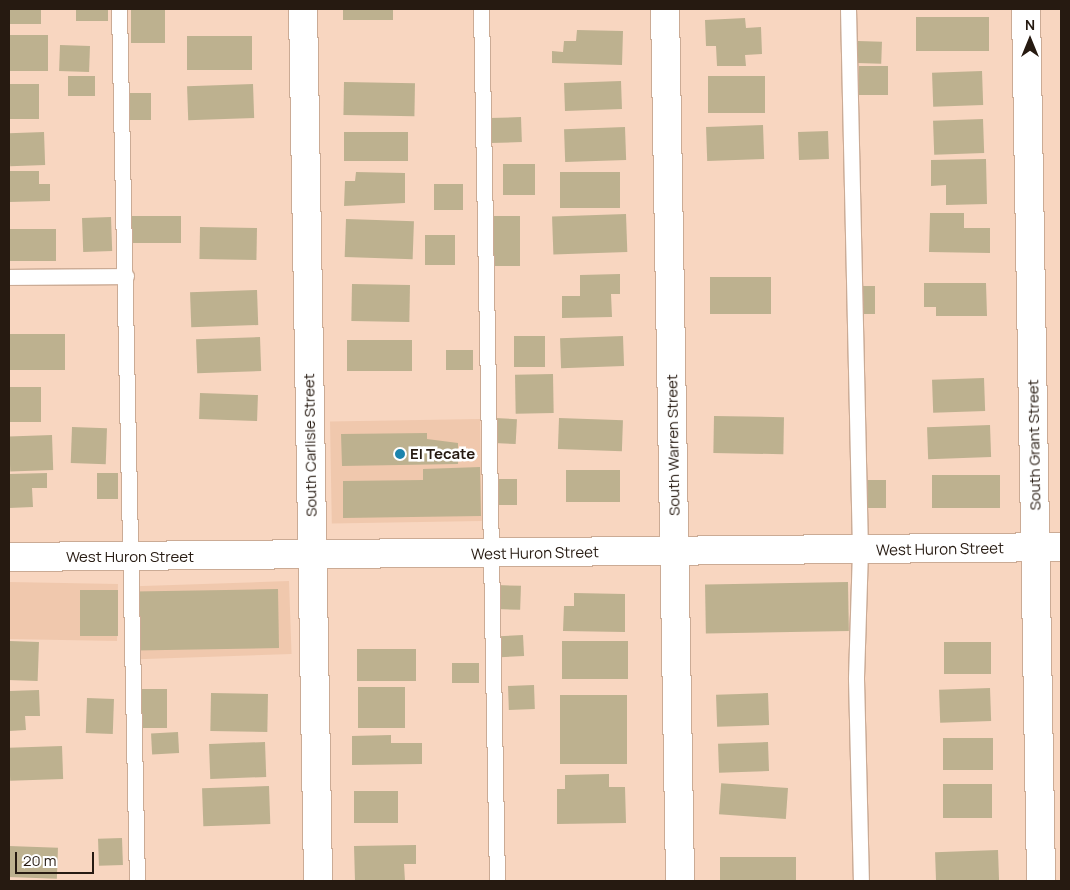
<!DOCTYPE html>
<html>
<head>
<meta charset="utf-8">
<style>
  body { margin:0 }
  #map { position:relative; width:1070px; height:890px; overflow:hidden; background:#f8d6c0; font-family:Manrope,sans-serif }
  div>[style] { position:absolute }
  .built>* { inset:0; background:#f0c8ad; transform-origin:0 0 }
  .building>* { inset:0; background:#bdb18f; transform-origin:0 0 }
  .roads { filter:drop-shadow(1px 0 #cbab95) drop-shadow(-1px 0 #cbab95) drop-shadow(0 1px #cbab95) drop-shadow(0 -1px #cbab95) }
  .service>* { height:15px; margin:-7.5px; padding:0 7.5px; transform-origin:7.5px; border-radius:7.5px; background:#fff }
  .minor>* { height:28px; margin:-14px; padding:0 14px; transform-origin:14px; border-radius:14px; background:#fff }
  .dots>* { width:14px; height:14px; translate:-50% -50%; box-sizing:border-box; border:2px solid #fff; border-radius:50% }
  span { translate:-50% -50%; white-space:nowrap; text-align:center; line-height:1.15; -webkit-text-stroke:5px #fff; paint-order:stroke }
  .street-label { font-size:15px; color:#261a11 }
  .poi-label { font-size:15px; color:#261a11; font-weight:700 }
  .left { translate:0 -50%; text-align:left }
  .frame { position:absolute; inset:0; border:10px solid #261a11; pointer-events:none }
  .north { position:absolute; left:1005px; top:15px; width:50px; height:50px; -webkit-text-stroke:4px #fff; paint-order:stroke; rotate:0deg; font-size:14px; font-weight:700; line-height:20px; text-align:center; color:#261a11 }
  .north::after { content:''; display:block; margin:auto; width:18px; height:22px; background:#261a11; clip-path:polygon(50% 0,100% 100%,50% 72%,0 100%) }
  .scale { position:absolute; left:15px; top:852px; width:79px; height:22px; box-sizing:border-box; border:2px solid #261a11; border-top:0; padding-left:6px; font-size:15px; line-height:18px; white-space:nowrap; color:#261a11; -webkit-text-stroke:4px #fff; paint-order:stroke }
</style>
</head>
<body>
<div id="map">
  <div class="built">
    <div style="left:480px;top:419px;width:102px;height:150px;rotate:89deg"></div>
    <div style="left:289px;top:581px;width:73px;height:154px;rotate:88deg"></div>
    <div style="left:9px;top:582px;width:109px;height:57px;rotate:1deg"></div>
  </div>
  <div class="building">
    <div style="left:9px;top:9px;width:32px;height:15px"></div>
    <div style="left:76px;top:9px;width:32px;height:12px"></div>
    <div style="left:131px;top:9px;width:34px;height:34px"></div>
    <div style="left:343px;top:9px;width:50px;height:11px"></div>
    <div style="left:916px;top:17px;width:73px;height:34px"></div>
    <div style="clip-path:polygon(745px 18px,746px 28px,761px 27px,762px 54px,745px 55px,746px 66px,717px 66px,716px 46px,706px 46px,705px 20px)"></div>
    <div style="clip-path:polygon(577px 30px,623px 31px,622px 65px,552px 63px,552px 51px,563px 52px,564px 41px,576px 41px)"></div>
    <div style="left:48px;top:35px;width:36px;height:39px;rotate:90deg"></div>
    <div style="left:252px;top:36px;width:34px;height:65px;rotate:90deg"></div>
    <div style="left:858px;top:41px;width:24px;height:22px;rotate:2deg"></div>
    <div style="left:60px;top:45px;width:30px;height:26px;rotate:2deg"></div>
    <div style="left:888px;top:66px;width:29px;height:29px;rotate:90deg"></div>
    <div style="left:982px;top:71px;width:34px;height:50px;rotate:88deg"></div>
    <div style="left:68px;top:76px;width:27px;height:20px"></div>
    <div style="left:708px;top:76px;width:57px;height:37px"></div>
    <div style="left:621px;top:81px;width:28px;height:57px;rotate:88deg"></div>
    <div style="left:344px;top:82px;width:71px;height:33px;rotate:1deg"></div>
    <div style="left:9px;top:84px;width:30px;height:35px"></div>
    <div style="left:253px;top:84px;width:34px;height:66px;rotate:88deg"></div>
    <div style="left:125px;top:93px;width:26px;height:27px"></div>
    <div style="left:521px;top:117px;width:25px;height:31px;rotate:88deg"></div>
    <div style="left:983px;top:119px;width:34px;height:50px;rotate:88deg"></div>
    <div style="left:763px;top:125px;width:34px;height:57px;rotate:88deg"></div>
    <div style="left:625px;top:127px;width:33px;height:61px;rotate:88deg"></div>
    <div style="left:828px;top:131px;width:28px;height:30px;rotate:88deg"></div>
    <div style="left:44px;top:132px;width:33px;height:35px;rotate:88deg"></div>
    <div style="left:408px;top:132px;width:29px;height:64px;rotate:90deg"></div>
    <div style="clip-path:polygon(986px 159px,987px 204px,946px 205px,946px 185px,931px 186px,931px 160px)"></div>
    <div style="left:503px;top:164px;width:32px;height:31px"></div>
    <div style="clip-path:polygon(9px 171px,39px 171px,39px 184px,50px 184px,50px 201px,9px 202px)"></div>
    <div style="clip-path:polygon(356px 172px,405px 173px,405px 203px,344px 206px,345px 181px,355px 181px)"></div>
    <div style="left:620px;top:172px;width:36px;height:60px;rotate:90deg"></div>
    <div style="left:434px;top:184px;width:29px;height:26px"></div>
    <div style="clip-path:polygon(930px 213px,964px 213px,964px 228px,990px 228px,990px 253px,929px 252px)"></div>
    <div style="left:626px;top:214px;width:38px;height:74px;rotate:88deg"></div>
    <div style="left:181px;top:216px;width:27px;height:52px;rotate:90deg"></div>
    <div style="left:493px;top:216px;width:27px;height:50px"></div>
    <div style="left:111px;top:217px;width:34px;height:29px;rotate:88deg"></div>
    <div style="left:346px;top:219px;width:68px;height:38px;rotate:2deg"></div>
    <div style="left:200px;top:227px;width:57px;height:32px;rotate:1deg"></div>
    <div style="left:56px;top:229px;width:32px;height:47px;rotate:90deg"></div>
    <div style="left:425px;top:235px;width:30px;height:30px"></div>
    <div style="clip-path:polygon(620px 274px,620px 294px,611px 294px,612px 317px,562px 318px,562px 296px,580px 296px,580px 275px)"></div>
    <div style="left:771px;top:277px;width:37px;height:61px;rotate:90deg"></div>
    <div style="clip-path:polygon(924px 283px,986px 283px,987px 316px,936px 316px,936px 307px,924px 307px)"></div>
    <div style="left:352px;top:284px;width:58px;height:37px;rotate:1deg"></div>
    <div style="left:858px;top:286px;width:17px;height:28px"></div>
    <div style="left:257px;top:290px;width:35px;height:67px;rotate:88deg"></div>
    <div style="left:9px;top:334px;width:56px;height:36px"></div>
    <div style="left:514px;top:336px;width:31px;height:31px"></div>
    <div style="left:623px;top:336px;width:30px;height:63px;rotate:88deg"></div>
    <div style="left:260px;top:337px;width:34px;height:64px;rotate:88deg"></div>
    <div style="left:347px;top:340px;width:65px;height:31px"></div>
    <div style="left:446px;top:350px;width:27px;height:20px"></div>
    <div style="left:553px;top:374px;width:39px;height:38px;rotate:89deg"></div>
    <div style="left:984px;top:378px;width:33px;height:52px;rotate:88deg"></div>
    <div style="left:41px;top:387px;width:35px;height:32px;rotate:90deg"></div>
    <div style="left:200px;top:393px;width:58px;height:26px;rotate:2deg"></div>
    <div style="left:714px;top:416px;width:70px;height:37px;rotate:1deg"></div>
    <div style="left:495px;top:418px;width:22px;height:25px;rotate:3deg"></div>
    <div style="left:559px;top:418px;width:64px;height:31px;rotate:2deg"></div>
    <div style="left:990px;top:425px;width:32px;height:63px;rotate:88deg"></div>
    <div style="left:72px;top:427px;width:35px;height:36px;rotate:2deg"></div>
    <div style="clip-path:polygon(427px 433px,427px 439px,458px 443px,458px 464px,342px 466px,341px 434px)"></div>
    <div style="left:52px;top:435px;width:35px;height:43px;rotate:88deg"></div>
    <div style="clip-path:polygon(480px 467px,481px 516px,343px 518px,343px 481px,423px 480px,423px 469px)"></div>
    <div style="left:566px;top:470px;width:54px;height:32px"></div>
    <div style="clip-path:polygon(47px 473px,47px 488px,32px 488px,33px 507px,9px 508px,9px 474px)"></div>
    <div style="left:97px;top:473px;width:21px;height:26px"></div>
    <div style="left:1000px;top:475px;width:33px;height:68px;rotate:90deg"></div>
    <div style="left:498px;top:479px;width:19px;height:26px"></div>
    <div style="left:886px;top:480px;width:28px;height:26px;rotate:90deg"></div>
    <div style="left:848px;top:582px;width:49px;height:143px;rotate:89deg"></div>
    <div style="left:497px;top:585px;width:24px;height:24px;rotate:2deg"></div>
    <div style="left:278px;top:589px;width:59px;height:143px;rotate:89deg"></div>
    <div style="left:80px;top:590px;width:38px;height:46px"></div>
    <div style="clip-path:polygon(574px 593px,625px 594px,625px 632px,563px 631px,564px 606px,574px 606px)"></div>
    <div style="left:523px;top:635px;width:21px;height:24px;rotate:87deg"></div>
    <div style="left:9px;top:641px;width:30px;height:39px;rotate:2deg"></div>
    <div style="left:628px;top:641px;width:38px;height:66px;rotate:90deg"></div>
    <div style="left:944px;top:642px;width:47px;height:32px"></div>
    <div style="left:357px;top:649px;width:59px;height:32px"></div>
    <div style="left:452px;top:663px;width:27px;height:20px"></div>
    <div style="left:534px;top:685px;width:24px;height:26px;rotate:88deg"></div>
    <div style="left:405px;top:687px;width:41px;height:47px;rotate:90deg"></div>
    <div style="left:990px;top:688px;width:33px;height:51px;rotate:88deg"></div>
    <div style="left:142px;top:689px;width:25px;height:39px"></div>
    <div style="clip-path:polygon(39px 690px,40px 716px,25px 716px,26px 730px,9px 731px,9px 691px)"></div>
    <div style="left:211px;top:693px;width:57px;height:38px;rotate:1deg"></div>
    <div style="left:768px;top:693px;width:32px;height:52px;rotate:88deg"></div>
    <div style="left:560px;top:695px;width:67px;height:69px"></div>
    <div style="left:87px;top:698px;width:27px;height:35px;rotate:2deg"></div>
    <div style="left:178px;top:732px;width:21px;height:27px;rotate:87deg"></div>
    <div style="clip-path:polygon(391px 735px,391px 743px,422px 743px,422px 764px,352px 765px,352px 736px)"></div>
    <div style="left:943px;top:738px;width:50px;height:32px"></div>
    <div style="left:265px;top:742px;width:35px;height:56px;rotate:88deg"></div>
    <div style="left:768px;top:742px;width:29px;height:50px;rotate:88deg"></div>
    <div style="left:62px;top:746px;width:33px;height:53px;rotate:88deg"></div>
    <div style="clip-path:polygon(609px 774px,609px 787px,625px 787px,626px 823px,557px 824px,557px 789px,565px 789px,565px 775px)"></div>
    <div style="left:992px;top:784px;width:34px;height:49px;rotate:90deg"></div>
    <div style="left:269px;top:786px;width:38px;height:67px;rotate:88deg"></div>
    <div style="left:788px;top:788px;width:31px;height:67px;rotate:94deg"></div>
    <div style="left:398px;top:791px;width:32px;height:44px;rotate:90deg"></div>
    <div style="left:122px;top:838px;width:27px;height:24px;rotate:88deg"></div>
    <div style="clip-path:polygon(416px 845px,416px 864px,404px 864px,405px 881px,355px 881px,354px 846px)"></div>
    <div style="left:9px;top:846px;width:49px;height:31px;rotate:2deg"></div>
    <div style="left:998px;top:850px;width:31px;height:63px;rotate:88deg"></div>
    <div style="left:796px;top:857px;width:24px;height:76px;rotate:90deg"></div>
  </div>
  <div class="roads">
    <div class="service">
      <div style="left:119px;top:9px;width:872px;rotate:88.82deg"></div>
      <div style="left:481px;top:9px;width:872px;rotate:88.95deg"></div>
      <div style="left:848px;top:9px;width:541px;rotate:88.73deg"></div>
      <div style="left:860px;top:550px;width:129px;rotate:91.8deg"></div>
      <div style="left:856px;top:679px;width:202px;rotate:88.6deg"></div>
      <div style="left:9px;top:277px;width:117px;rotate:-0.5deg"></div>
    </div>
    <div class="minor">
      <div style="left:303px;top:9px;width:872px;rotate:89.01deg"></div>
      <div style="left:665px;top:9px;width:872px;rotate:89.01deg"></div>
      <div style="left:1026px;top:9px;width:872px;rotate:89.01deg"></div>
      <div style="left:9px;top:557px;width:1052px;rotate:-0.54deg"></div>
    </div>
  </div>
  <div class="dots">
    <div style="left:400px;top:454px;background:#1b84ad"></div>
  </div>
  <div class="street-label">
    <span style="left:310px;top:445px;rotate:-91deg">South Carlisle Street</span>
    <span style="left:673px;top:445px;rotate:-91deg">South Warren Street</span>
    <span style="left:1034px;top:445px;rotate:-91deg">South Grant Street</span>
    <span style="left:940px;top:549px;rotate:-1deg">West Huron Street</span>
    <span style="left:535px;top:553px;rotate:-1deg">West Huron Street</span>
    <span style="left:130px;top:557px">West Huron Street</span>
  </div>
  <div class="poi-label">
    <span class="left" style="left:410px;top:454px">El Tecate</span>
  </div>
  <div class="frame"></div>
  <div class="north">N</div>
  <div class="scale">20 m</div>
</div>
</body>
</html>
